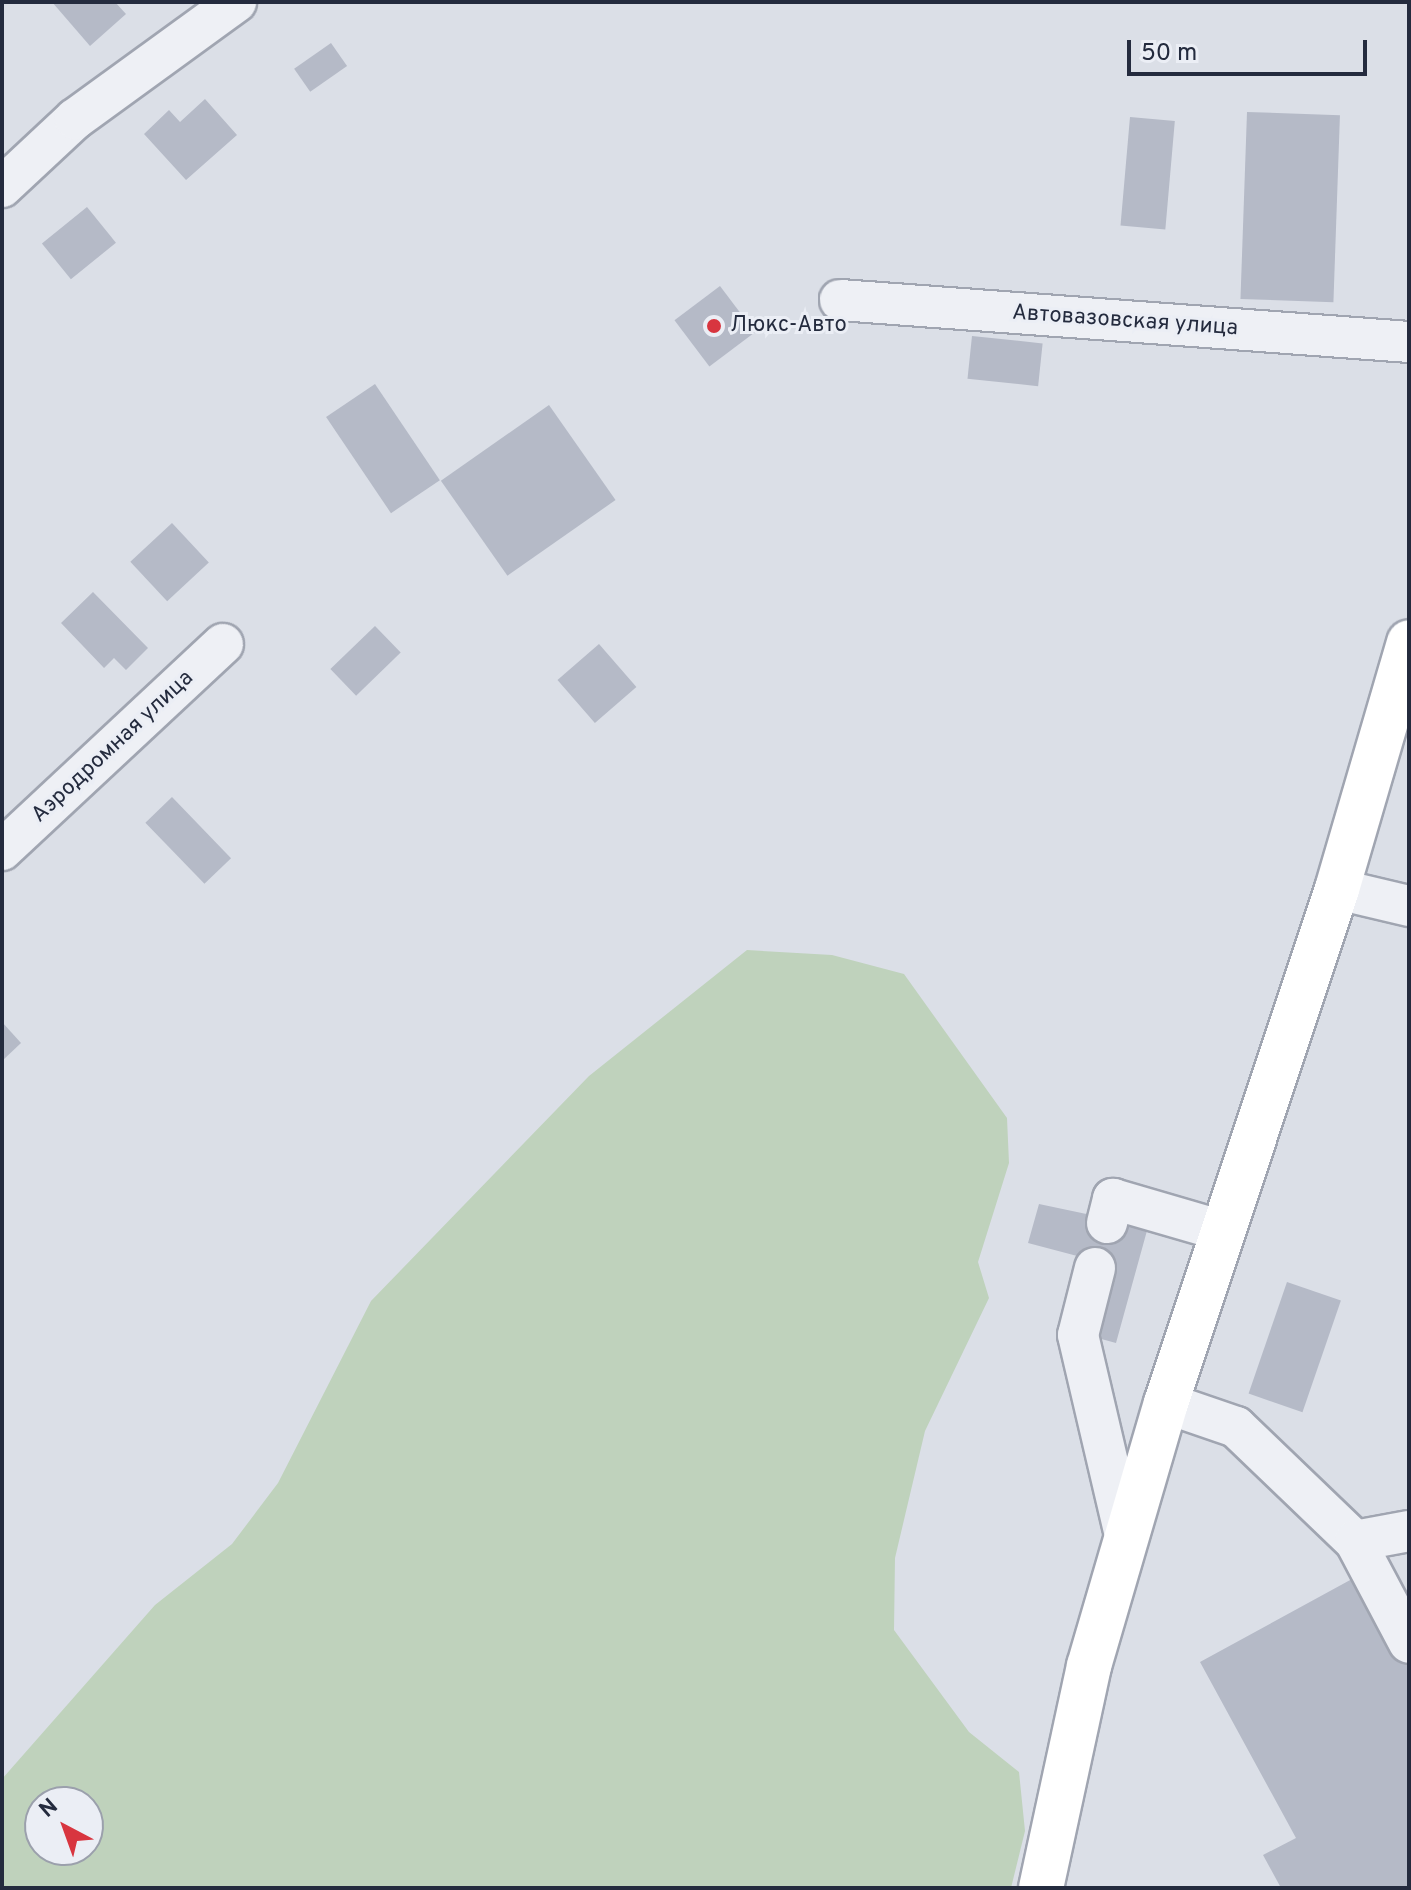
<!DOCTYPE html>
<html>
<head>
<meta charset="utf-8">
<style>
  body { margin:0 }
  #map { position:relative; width:1411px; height:1890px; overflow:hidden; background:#dbdfe7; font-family:Overpass,sans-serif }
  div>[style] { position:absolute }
  .green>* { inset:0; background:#bfd2bc }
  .building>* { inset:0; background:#b5bac7; transform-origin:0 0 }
  .roads { filter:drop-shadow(2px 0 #a0a5b1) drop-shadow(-2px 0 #a0a5b1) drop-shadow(0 2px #a0a5b1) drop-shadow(0 -2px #a0a5b1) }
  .minor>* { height:40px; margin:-20px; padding:0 20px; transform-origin:20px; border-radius:20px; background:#eef0f5 }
  .major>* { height:44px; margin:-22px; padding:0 22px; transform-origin:22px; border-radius:22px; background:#fff }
  .dots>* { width:22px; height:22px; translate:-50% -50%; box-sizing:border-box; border:4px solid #ebeef5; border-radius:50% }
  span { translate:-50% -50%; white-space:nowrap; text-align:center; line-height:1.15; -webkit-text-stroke:6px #ebeef5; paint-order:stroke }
  .street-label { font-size:22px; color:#242b3e }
  .poi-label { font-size:22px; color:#242b3e }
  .left { translate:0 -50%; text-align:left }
  .frame { position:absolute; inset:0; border:4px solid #242b3e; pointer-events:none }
  .north { position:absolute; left:24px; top:1786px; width:80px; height:80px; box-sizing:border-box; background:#ebeef5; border:2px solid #9ba0ac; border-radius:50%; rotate:319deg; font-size:22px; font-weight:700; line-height:32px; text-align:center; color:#242b3e }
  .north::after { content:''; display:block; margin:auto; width:28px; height:36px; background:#d8353f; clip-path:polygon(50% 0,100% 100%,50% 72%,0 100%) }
  .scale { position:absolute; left:1127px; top:40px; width:240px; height:36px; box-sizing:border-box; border:4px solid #242b3e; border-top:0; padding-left:10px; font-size:24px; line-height:28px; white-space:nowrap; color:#242b3e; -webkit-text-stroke:6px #ebeef5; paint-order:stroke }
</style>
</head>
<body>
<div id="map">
  <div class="green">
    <div style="clip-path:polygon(evenodd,747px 950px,832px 955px,904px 974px,1007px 1118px,1009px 1163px,978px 1262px,989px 1298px,925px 1431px,895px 1558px,894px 1630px,969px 1732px,1019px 1772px,1025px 1831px,1011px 1888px,2px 1888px,2px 1779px,155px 1605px,232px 1544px,278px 1483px,371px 1301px,589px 1076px,747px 950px,40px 1802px,88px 1802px,88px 1850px,40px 1850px,40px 1802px)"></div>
  </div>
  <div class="building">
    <div style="clip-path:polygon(52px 2px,115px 2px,126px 14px,90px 46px)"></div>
    <div style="left:331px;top:43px;width:28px;height:45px;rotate:55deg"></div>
    <div style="clip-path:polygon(205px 99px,237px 135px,186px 180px,144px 134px,169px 110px,180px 122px)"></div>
    <div style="left:1247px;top:112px;width:93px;height:187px;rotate:2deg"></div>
    <div style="left:1130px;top:117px;width:45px;height:109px;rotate:5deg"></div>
    <div style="left:87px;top:207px;width:46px;height:58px;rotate:51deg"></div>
    <div style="left:720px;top:286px;width:58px;height:57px;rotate:53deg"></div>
    <div style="left:972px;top:336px;width:71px;height:43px;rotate:6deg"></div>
    <div style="left:375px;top:384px;width:116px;height:59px;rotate:56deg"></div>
    <div style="left:549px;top:405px;width:116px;height:132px;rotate:55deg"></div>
    <div style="left:172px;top:523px;width:54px;height:57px;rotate:47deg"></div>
    <div style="clip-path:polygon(93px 592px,148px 648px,126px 670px,114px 658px,104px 668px,61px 623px)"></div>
    <div style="left:375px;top:626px;width:37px;height:62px;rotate:46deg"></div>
    <div style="left:599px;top:644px;width:57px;height:55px;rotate:49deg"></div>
    <div style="left:172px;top:797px;width:85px;height:37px;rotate:46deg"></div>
    <div style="clip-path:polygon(2px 1022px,21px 1043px,2px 1061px)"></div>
    <div style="clip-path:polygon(1039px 1204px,1148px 1227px,1116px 1343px,1094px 1337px,1081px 1257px,1028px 1243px)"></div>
    <div style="left:1287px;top:1282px;width:57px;height:118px;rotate:19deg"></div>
    <div style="clip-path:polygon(1363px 1573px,1409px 1658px,1409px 1888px,1281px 1888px,1263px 1855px,1296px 1838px,1200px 1662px)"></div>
  </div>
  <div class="roads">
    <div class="minor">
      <div style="left:2px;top:187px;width:100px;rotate:-43deg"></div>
      <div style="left:75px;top:119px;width:199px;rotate:-36deg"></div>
      <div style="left:840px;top:300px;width:571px;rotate:4.22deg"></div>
      <div style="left:2px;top:850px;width:302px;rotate:-43deg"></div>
      <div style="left:1337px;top:889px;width:74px;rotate:13.3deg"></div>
      <div style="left:1107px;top:1223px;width:25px;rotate:-76deg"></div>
      <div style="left:1113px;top:1199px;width:115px;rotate:16.2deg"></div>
      <div style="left:1095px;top:1268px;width:69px;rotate:104.2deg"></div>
      <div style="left:1078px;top:1335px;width:211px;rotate:76.8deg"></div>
      <div style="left:1166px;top:1403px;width:74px;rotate:18.9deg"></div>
      <div style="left:1236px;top:1427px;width:165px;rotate:43.8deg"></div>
      <div style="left:1355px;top:1541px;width:115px;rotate:62.1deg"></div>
      <div style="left:1355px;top:1541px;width:55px;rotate:-10.5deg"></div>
    </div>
    <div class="major">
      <div style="left:1041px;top:1888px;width:227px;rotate:-77.8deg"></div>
      <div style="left:1089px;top:1666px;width:274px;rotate:-73.7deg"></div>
      <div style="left:1166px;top:1403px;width:542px;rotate:-71.6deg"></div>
      <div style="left:1337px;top:889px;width:257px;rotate:-73.7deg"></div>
    </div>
  </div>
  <div class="dots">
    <div style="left:714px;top:326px;background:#d8353f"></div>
  </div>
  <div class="street-label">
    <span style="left:1125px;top:321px;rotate:4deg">Автовазовская улица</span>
    <span style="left:113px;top:747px;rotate:-43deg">Аэродромная улица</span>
  </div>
  <div class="poi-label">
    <span class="left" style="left:730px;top:326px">Люкс-Авто</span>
  </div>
  <div class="frame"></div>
  <div class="north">N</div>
  <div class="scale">50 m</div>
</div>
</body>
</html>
